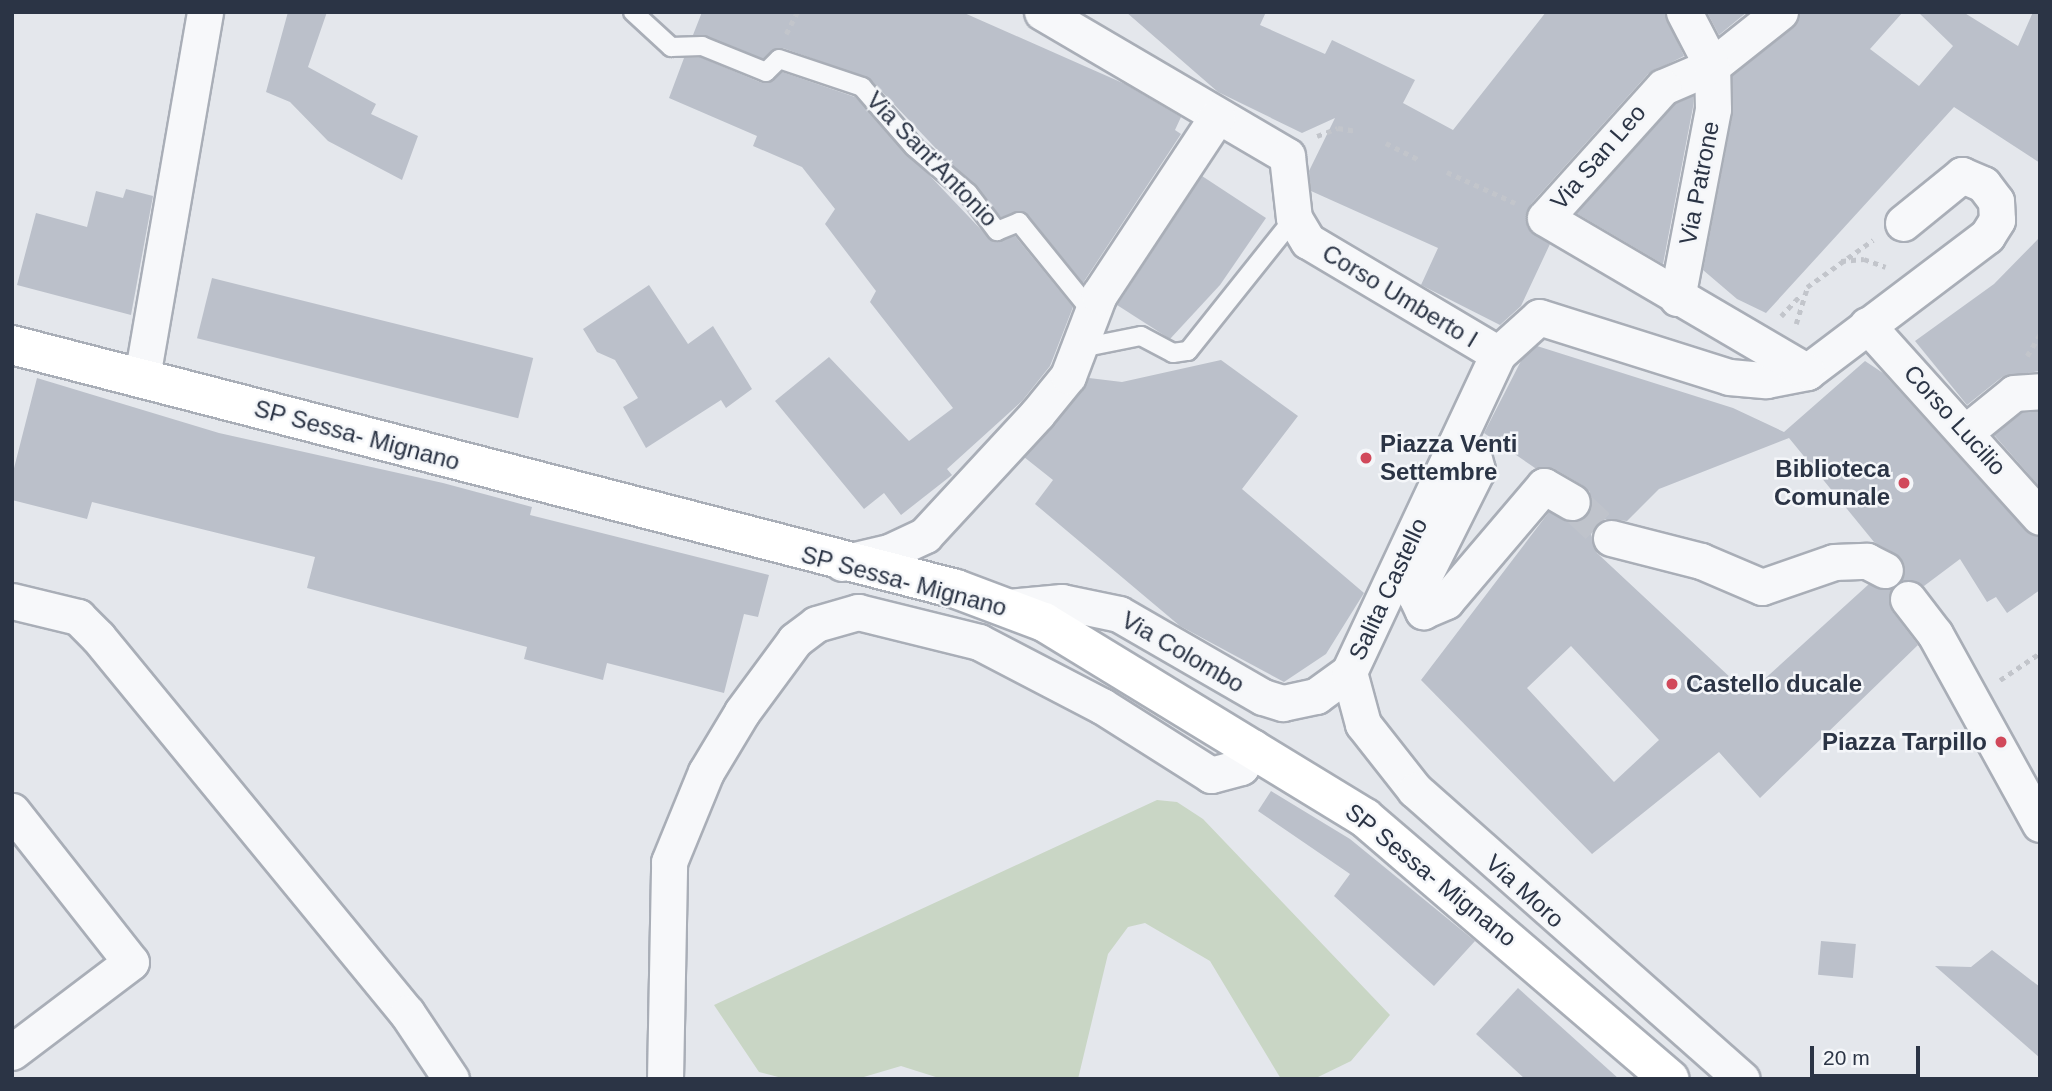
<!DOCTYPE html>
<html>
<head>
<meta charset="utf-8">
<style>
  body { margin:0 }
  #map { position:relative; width:2052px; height:1091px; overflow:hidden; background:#e4e7ec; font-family:Helvetica,sans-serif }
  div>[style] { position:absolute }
  .green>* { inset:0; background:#c9d6c5 }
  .building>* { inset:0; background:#bbc0ca; transform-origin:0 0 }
  .street-tunnel>* { height:35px; margin-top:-17.5px; transform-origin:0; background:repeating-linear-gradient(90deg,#bfc3cb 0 35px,transparent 0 53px) }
  .path>* { height:4.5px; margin-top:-2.25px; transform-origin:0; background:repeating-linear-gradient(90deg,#c2c5cb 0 5px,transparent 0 10px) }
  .roads { filter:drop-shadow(2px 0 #a9aeb7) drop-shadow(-2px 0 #a9aeb7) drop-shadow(0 2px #a9aeb7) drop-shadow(0 -2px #a9aeb7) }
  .lane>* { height:18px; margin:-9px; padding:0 9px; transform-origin:9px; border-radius:9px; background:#f7f8fa }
  .street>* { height:35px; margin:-17.5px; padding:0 17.5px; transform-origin:17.5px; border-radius:17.5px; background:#f7f8fa }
  .secondary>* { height:38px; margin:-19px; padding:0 19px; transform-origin:19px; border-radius:19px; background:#fff }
  .dots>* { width:19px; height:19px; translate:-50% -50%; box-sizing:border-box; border:4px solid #f4f6f9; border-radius:50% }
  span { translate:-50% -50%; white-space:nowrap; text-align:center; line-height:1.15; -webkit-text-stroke:5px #f4f6f9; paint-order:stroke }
  .street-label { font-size:24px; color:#2b3445 }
  .poi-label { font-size:24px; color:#2b3445; font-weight:700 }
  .left { translate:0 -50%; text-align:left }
  .right { translate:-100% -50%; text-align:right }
  .frame { position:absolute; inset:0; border:14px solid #2b3445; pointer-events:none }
  .scale { position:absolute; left:1810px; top:1046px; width:110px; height:32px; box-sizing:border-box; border:4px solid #2b3445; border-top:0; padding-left:9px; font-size:21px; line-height:24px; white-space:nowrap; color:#2b3445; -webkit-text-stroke:5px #f4f6f9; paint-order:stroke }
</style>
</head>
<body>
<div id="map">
  <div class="green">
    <div style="clip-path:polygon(1157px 800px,1177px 802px,1203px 819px,1390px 1015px,1351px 1061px,1314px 1079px,1281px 1079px,1210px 961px,1145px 923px,1128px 927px,1108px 954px,1078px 1079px,942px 1079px,901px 1066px,857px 1079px,786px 1079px,759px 1072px,714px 1005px)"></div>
  </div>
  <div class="building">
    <div style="clip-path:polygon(288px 12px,327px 12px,308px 67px,376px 104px,371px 114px,418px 136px,402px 180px,328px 141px,290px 102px,266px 92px)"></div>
    <div style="clip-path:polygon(702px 12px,962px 12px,1125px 84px,1181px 117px,1175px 130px,1181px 134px,1083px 283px,1028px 215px,1001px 217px,870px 79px,783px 48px,763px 59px,693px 35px)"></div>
    <div style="clip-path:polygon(1126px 12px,1266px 12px,1260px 25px,1325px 54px,1332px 40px,1415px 80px,1403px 103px,1453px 130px,1546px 12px,1664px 12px,1684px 56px,1648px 74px,1530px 205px,1527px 227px,1550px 244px,1521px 306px,1500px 325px,1421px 285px,1438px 248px,1311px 191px,1309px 171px,1335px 118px,1302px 133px,1218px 92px)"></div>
    <div style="clip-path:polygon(1707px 12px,1747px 12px,1719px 35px)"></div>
    <div style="clip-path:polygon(1800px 12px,1903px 12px,1870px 49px,1919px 86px,1953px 46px,1918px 12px,1963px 12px,2018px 46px,2033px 12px,2040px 12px,2040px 163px,1954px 107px,1766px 313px,1737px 299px,1703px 270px,1733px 112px,1732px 76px,1793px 28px)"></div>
    <div style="clip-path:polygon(700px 57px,762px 83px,782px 72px,855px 97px,989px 238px,1015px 236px,1073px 307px,1050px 366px,1022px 401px,947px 469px,952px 475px,901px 515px,884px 493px,864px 509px,775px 401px,829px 357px,909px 441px,953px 408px,870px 302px,876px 291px,825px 224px,835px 209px,802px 167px,753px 146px,757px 136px,669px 98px,684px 58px)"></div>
    <div style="clip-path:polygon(1693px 96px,1693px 107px,1663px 264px,1576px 213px,1675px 104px)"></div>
    <div style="clip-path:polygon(1202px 176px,1266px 218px,1220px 285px,1170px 339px,1117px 305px)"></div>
    <div style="clip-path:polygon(126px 189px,153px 196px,131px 315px,17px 285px,36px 213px,87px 227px,96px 191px,123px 198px)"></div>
    <div style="clip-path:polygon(2040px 237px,2040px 371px,2002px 377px,1967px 405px,1915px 341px,1994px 284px)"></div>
    <div style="left:212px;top:278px;width:331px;height:62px;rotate:14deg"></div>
    <div style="clip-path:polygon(649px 285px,688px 344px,713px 326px,752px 389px,726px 408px,721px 400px,646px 448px,623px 407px,638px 398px,615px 360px,597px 352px,583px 329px)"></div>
    <div style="clip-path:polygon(evenodd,1537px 346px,1733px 408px,1784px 432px,1865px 361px,1883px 373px,2025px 530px,2040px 537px,2040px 590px,2007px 613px,1996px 597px,1987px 602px,1960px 559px,1924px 586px,1902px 580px,1901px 558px,1874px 542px,1789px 438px,1659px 489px,1627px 521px,1605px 519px,1591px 534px,1597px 553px,1748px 694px,1869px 584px,1892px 588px,1892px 611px,1918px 645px,1760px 798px,1719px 752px,1592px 854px,1421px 680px,1549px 512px,1571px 522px,1590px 511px,1590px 492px,1582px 485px,1553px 468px,1535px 468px,1484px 433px,1522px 359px,1537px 346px,1571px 646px,1659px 740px,1614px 782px,1527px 688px,1571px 646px)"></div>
    <div style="clip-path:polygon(1221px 360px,1298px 416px,1242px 489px,1364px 593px,1326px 654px,1284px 682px,1180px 626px,1035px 504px,1053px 480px,1024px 457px,1089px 378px,1122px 382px)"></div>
    <div style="clip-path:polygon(37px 378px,219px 433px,443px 483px,532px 507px,530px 515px,769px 575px,758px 617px,744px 614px,724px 693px,607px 663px,603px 680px,524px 659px,527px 647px,307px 588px,315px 557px,92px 502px,87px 519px,12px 500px,12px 476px)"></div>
    <div style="clip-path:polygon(2040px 411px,2040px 487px,1994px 435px,2022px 413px)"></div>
    <div style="clip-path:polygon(1271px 791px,1350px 839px,1475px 941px,1434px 986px,1334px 896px,1350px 874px,1258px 811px)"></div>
    <div style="left:1821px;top:941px;width:35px;height:34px;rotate:5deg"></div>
    <div style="clip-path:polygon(1992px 950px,2040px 987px,2040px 1058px,1935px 966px,1971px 967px)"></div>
    <div style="clip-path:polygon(1518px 988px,1619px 1079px,1525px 1079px,1476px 1034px)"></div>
  </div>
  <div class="street-tunnel">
    <div style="left:1572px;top:502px;width:53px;rotate:42.7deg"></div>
  </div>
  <div class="path">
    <div style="left:786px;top:34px;width:25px;rotate:-63deg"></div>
    <div style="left:1317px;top:136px;width:22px;rotate:-21deg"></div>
    <div style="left:1338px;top:128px;width:19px;rotate:9deg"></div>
    <div style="left:1386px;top:143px;width:36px;rotate:27deg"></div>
    <div style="left:1447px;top:172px;width:75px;rotate:24.5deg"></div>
    <div style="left:1841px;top:261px;width:23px;rotate:-5deg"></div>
    <div style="left:1864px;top:259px;width:23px;rotate:20deg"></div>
    <div style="left:1781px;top:316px;width:26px;rotate:-47deg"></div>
    <div style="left:1796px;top:324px;width:39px;rotate:-73deg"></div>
    <div style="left:1807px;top:287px;width:81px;rotate:-35.5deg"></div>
    <div style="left:2027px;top:356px;width:26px;rotate:-59deg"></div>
    <div style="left:2000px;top:680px;width:48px;rotate:-34deg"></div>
  </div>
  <div class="roads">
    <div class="lane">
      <div style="left:633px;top:12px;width:52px;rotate:42.6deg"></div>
      <div style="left:671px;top:47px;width:31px;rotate:-2deg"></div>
      <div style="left:702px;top:46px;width:69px;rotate:22.1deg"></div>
      <div style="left:766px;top:72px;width:18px;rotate:-45deg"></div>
      <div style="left:779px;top:59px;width:88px;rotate:18.6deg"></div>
      <div style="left:862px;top:87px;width:79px;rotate:49.1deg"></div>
      <div style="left:914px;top:147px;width:71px;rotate:40.4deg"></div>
      <div style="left:968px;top:193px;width:48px;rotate:52.7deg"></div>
      <div style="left:997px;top:231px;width:24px;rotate:-22deg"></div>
      <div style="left:1019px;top:222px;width:116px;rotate:51deg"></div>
      <div style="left:1081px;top:348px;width:61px;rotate:-11.3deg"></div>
      <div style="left:1141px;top:336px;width:36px;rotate:28deg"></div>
      <div style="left:1173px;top:353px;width:15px;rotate:-8deg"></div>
      <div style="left:1188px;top:351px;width:170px;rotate:-51.4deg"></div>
    </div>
    <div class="street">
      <div style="left:1042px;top:12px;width:284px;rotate:30.4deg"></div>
      <div style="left:1287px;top:156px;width:62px;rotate:83.6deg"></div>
      <div style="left:1294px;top:218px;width:27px;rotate:59deg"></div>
      <div style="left:1308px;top:241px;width:221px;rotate:30.7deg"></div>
      <div style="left:1498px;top:354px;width:55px;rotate:-42.1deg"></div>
      <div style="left:1539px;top:317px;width:199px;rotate:17.5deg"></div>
      <div style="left:1729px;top:377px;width:37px;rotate:5deg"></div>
      <div style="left:1766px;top:380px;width:42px;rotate:-11deg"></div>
      <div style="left:1807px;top:372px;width:226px;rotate:-37.1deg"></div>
      <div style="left:1987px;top:236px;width:19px;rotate:-58deg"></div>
      <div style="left:1997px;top:220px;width:19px;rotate:-93deg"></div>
      <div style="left:1996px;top:201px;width:21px;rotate:-127deg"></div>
      <div style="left:1983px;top:184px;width:23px;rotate:-157deg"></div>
      <div style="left:1962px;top:175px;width:76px;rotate:140.9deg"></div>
      <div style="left:1780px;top:12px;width:87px;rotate:141.5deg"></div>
      <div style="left:1712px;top:66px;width:53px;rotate:156.8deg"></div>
      <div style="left:1663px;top:87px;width:176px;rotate:132deg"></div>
      <div style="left:1545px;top:218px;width:304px;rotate:30.4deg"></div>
      <div style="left:1677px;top:298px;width:192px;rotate:-79.2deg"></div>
      <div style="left:1713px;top:109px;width:43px;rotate:-91.3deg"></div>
      <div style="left:1712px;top:66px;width:61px;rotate:-117.4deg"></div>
      <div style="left:1867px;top:325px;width:258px;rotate:48deg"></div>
      <div style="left:142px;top:377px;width:370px;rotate:-80.2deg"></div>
      <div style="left:1967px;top:431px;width:60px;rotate:-39deg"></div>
      <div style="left:2014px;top:393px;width:26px;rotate:-4deg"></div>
      <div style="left:1456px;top:444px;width:20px;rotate:33deg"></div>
      <div style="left:1473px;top:455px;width:16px;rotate:75deg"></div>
      <div style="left:1477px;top:470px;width:127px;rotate:116.6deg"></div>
      <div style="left:1420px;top:584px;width:13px;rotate:108deg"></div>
      <div style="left:1416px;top:596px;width:17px;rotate:65deg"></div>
      <div style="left:1423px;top:611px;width:25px;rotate:-23deg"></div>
      <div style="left:1446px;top:601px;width:151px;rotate:-49.6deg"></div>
      <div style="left:1544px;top:486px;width:32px;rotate:30deg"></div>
      <div style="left:1611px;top:538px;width:93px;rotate:14.3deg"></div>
      <div style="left:1701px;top:561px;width:66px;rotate:23.1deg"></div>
      <div style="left:1762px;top:587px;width:76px;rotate:-19.1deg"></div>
      <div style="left:1834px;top:562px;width:33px;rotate:-2deg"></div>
      <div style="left:1867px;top:561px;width:20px;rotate:27deg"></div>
      <div style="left:842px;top:563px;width:48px;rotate:-13.2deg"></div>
      <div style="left:889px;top:552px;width:40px;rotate:-25deg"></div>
      <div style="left:925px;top:535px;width:165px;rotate:-47.2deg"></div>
      <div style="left:1037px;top:414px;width:49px;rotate:-50.8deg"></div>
      <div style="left:1068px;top:376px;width:87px;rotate:-69.1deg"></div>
      <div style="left:1099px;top:295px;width:214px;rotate:-56.5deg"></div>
      <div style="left:1908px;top:599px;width:44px;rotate:52.4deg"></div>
      <div style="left:1935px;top:634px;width:217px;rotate:61.1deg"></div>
      <div style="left:12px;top:601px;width:68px;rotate:13.6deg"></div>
      <div style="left:78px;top:617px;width:28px;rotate:45deg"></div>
      <div style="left:98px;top:637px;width:487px;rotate:50.6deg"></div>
      <div style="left:407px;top:1013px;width:79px;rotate:56.3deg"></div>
      <div style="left:1008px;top:607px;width:54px;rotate:-5.3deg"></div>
      <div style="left:1062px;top:602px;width:58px;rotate:11.9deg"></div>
      <div style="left:1119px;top:614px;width:166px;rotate:30deg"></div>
      <div style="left:1263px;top:697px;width:21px;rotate:17deg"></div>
      <div style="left:1283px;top:703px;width:34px;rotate:-12deg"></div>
      <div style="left:1316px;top:696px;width:41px;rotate:-36deg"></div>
      <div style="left:1349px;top:672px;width:351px;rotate:-64.9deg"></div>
      <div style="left:1349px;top:672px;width:54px;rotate:74.9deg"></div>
      <div style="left:1363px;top:724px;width:84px;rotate:51.8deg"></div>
      <div style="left:1415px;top:790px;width:436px;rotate:41.5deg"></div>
      <div style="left:12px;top:811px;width:192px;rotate:51.8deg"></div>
      <div style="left:131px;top:962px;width:149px;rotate:142.9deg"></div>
      <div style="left:665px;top:1079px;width:217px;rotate:-88.9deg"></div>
      <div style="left:669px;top:862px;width:97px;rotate:-67.7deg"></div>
      <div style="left:706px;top:772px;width:70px;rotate:-59deg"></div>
      <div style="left:742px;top:712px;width:89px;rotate:-53.6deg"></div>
      <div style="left:795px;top:640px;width:26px;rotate:-37deg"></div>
      <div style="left:816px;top:624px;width:44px;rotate:-15.9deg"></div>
      <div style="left:858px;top:612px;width:125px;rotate:13.9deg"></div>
      <div style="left:979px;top:642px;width:139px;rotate:27.5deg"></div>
      <div style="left:1102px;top:706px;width:129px;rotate:32.3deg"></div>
      <div style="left:1211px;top:775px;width:31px;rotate:-15deg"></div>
      <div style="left:1241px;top:767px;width:23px;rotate:-59deg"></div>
    </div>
    <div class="secondary">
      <div style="left:12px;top:345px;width:975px;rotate:14.49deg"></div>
      <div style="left:956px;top:589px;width:94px;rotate:20.6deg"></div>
      <div style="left:1044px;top:622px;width:376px;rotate:31.4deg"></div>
      <div style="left:1365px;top:818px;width:401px;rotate:40.6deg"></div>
    </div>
  </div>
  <div class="dots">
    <div style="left:1366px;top:458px;background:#d1495b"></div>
    <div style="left:1904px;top:483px;background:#d1495b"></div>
    <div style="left:1672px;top:684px;background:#d1495b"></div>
    <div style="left:2001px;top:742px;background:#d1495b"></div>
  </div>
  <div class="street-label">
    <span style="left:1598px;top:157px;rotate:-49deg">Via San Leo</span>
    <span style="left:932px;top:159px;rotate:46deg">Via Sant'Antonio</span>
    <span style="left:1699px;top:183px;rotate:-79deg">Via Patrone</span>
    <span style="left:1400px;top:296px;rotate:31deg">Corso Umberto I</span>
    <span style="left:1955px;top:420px;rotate:48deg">Corso Lucilio</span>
    <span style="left:357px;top:435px;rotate:15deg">SP Sessa- Mignano</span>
    <span style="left:904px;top:581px;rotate:15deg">SP Sessa- Mignano</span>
    <span style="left:1388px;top:589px;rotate:-65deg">Salita Castello</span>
    <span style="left:1183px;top:652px;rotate:30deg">Via Colombo</span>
    <span style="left:1431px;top:875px;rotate:39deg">SP Sessa- Mignano</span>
    <span style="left:1525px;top:891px;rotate:42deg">Via Moro</span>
  </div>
  <div class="poi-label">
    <span class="left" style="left:1380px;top:458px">Piazza Venti<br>Settembre</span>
    <span class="right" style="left:1890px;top:483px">Biblioteca<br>Comunale</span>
    <span class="left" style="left:1686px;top:684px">Castello ducale</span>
    <span class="right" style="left:1987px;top:742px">Piazza Tarpillo</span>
  </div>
  <div class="frame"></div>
  <div class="scale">20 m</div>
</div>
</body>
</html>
